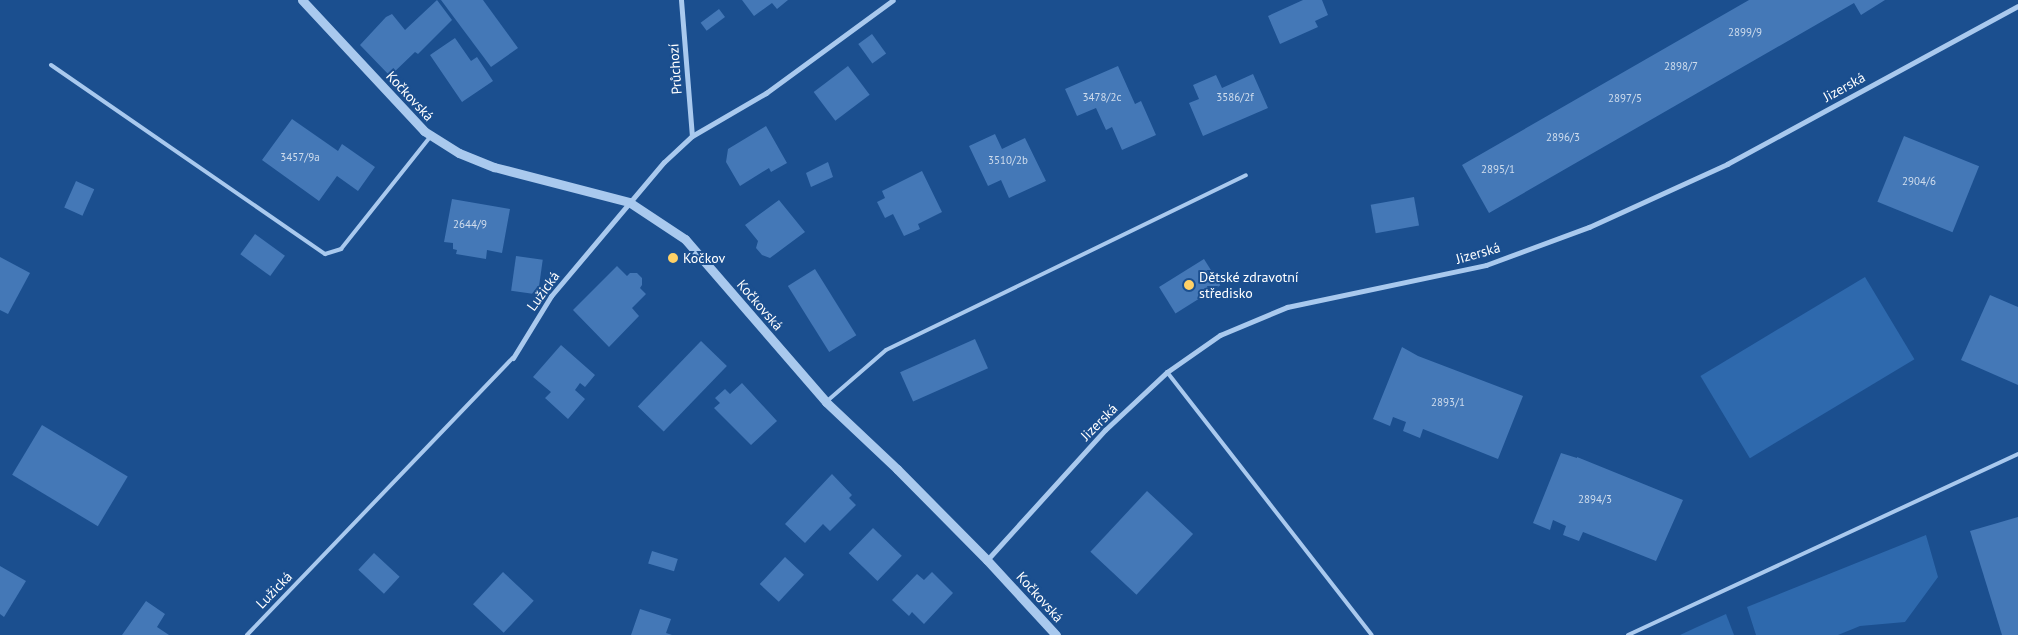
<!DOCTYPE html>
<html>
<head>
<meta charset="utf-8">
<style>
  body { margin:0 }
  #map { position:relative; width:2018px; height:635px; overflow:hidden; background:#1b4f8f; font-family:"PT Sans",sans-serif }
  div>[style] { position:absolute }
  .green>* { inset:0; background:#2e69ad; transform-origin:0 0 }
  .building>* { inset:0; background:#4478b7; transform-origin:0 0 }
  .service>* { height:4px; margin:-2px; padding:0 2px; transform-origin:2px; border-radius:2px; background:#a9c9ee }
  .minor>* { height:5px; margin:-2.5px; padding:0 2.5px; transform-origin:2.5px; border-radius:2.5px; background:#a9c9ee }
  .tertiary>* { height:9px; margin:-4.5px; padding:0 4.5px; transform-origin:4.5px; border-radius:4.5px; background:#a9c9ee }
  .dots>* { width:14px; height:14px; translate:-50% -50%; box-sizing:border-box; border:2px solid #1b4f8f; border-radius:50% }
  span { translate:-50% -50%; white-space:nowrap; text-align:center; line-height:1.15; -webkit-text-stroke:4px #1b4f8f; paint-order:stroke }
  .number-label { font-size:11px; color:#d0dded }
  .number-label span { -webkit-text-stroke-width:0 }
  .street-label { font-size:14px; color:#fff }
  .poi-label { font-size:14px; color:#fff }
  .left { translate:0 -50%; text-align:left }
</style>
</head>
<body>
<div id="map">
  <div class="green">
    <div style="left:1865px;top:277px;width:96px;height:192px;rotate:59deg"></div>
    <div style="clip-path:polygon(1926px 535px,1938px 577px,1905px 622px,1860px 626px,1838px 635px,1756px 635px,1747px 607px)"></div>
    <div style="clip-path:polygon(1726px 614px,1734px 635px,1680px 635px,1695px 628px)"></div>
  </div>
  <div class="building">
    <div style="clip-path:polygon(437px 0,452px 20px,418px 54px,415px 52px,390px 76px,360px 45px,386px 17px,392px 14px,405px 30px)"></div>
    <div style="clip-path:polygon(441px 0,483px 0,518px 48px,491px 67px)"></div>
    <div style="clip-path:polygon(742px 0,788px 0,777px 9px,772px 3px,754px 16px)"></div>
    <div style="clip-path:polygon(1303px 0,1322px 0,1328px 15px,1315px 21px,1318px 27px,1280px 44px,1268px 16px)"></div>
    <div style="clip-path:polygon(1749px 0,1885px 0,1861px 15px,1854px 3px,1489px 213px,1462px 165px)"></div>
    <div style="left:719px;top:9px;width:10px;height:23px;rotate:53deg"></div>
    <div style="left:872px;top:34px;width:24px;height:17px;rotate:54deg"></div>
    <div style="clip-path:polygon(455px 38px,471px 61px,477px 57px,493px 81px,462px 102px,430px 55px)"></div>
    <div style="left:848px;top:66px;width:36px;height:43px;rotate:53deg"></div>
    <div style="clip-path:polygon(1118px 66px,1135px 104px,1141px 101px,1156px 135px,1122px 150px,1112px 127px,1106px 130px,1096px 108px,1077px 116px,1065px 89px)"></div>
    <div style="clip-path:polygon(1253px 74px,1268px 108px,1203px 136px,1189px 103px,1199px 99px,1193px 85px,1216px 75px,1222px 88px)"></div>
    <div style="clip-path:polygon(292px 119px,338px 151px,342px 144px,375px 167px,358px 191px,337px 176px,319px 201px,262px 160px)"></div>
    <div style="clip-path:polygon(766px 126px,787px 163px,771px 172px,769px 168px,740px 186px,726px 162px,728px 149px)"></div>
    <div style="clip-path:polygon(995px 134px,1002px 149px,1025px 138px,1046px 181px,1009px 198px,1001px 180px,988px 186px,969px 146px)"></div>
    <div style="left:1904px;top:136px;width:81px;height:71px;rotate:22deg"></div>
    <div style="clip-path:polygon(828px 162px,833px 177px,811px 187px,806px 173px)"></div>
    <div style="clip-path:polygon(922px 171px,942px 212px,918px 224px,920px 229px,904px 236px,893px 214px,885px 218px,877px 202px,885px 198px,882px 191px)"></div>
    <div style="left:76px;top:181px;width:20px;height:29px;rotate:24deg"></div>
    <div style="left:1414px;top:197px;width:29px;height:44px;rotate:80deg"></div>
    <div style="clip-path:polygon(452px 199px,510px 209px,502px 253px,487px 250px,486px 259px,456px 254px,457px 250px,453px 249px,453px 243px,444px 242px)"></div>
    <div style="clip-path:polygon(779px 200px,805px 232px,770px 258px,762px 255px,756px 248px,758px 241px,745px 225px)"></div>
    <div style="left:255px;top:234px;width:37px;height:25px;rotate:36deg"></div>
    <div style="left:516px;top:256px;width:27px;height:35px;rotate:8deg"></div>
    <div style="clip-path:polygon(0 257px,30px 273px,8px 314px,0 310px)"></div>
    <div style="left:1204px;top:259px;width:31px;height:53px;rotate:58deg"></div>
    <div style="clip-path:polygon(617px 266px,627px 276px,630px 273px,637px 273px,642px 278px,642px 285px,640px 288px,646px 294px,632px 308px,639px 316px,609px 347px,573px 310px)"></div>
    <div style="left:815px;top:269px;width:78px;height:32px;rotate:58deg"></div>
    <div style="clip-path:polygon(1990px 295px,2018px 307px,2018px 385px,1961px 360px)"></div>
    <div style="left:975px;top:339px;width:32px;height:82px;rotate:66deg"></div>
    <div style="left:701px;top:341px;width:36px;height:91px;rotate:44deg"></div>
    <div style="clip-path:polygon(561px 345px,595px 375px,585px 387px,580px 383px,575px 390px,585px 399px,568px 419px,545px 398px,551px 392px,533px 377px)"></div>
    <div style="clip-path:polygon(1402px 347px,1418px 356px,1523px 396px,1498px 459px,1423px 429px,1420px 438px,1403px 431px,1406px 422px,1393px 417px,1390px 426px,1373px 419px)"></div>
    <div style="clip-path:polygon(742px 383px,777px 421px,751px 445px,714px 408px,720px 403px,715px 398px,725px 389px,730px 394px)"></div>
    <div style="left:42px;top:425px;width:100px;height:58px;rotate:31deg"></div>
    <div style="clip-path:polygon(1561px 453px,1577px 458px,1577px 457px,1683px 500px,1656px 561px,1583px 532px,1579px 541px,1563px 535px,1566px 526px,1553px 520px,1550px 530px,1533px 523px)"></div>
    <div style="clip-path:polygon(832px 474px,852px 495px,849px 498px,856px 505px,830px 531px,823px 524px,805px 543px,785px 524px)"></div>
    <div style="left:1147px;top:491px;width:63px;height:83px;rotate:43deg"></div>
    <div style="clip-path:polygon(2018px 517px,2018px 635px,2002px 635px,1970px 531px)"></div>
    <div style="left:873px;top:528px;width:40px;height:35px;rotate:44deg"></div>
    <div style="left:652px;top:551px;width:27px;height:13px;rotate:17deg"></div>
    <div style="left:374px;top:553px;width:35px;height:23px;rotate:43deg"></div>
    <div style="left:785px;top:557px;width:26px;height:37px;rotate:43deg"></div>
    <div style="clip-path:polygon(0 566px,26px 581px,4px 617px,0 614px)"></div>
    <div style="left:503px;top:572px;width:42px;height:44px;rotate:43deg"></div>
    <div style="clip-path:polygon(932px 572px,953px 593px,924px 624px,912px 612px,909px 616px,892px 600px,917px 574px,924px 580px)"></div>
    <div style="clip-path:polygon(146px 601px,165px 614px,157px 627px,169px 635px,122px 635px)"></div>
    <div style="clip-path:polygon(640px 609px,671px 619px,666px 633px,672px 635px,631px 635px)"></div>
  </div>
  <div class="service">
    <div style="left:51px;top:65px;width:333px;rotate:34.6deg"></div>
    <div style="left:325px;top:254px;width:17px;rotate:-17deg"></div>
    <div style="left:341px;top:249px;width:144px;rotate:-51.5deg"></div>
    <div style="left:1167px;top:372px;width:333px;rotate:52.1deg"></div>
    <div style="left:826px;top:402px;width:79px;rotate:-40.9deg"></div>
    <div style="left:886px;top:350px;width:400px;rotate:-25.9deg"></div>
    <div style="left:247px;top:635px;width:384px;rotate:-46.2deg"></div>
    <div style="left:1628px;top:635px;width:430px;rotate:-24.9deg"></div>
  </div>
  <div class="minor">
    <div style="left:681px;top:0;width:136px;rotate:85.4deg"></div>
    <div style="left:513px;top:358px;width:73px;rotate:-58.5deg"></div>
    <div style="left:551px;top:296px;width:175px;rotate:-49.9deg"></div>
    <div style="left:664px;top:162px;width:38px;rotate:-43deg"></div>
    <div style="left:692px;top:136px;width:86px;rotate:-30.2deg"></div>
    <div style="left:766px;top:93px;width:157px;rotate:-36.2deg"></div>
    <div style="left:987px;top:560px;width:176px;rotate:-47.8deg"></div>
    <div style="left:1105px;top:430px;width:85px;rotate:-43.1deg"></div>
    <div style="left:1167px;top:372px;width:65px;rotate:-34.9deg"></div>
    <div style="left:1220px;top:335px;width:73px;rotate:-22.7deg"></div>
    <div style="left:1287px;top:307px;width:203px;rotate:-11.9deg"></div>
    <div style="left:1486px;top:265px;width:110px;rotate:-20.3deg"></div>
    <div style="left:1589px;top:227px;width:152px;rotate:-24.5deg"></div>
    <div style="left:1727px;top:164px;width:331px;rotate:-28.5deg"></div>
  </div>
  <div class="tertiary">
    <div style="left:302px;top:0;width:179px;rotate:47deg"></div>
    <div style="left:424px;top:131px;width:41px;rotate:32.2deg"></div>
    <div style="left:459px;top:153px;width:38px;rotate:22deg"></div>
    <div style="left:494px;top:167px;width:139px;rotate:14.5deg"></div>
    <div style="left:629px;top:202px;width:67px;rotate:33.5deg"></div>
    <div style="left:685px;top:239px;width:216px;rotate:49.1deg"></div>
    <div style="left:826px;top:402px;width:98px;rotate:43.3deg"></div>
    <div style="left:897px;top:469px;width:128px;rotate:45.3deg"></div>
    <div style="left:987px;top:560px;width:102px;rotate:47.4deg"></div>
  </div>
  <div class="dots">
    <div style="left:673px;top:258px;background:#ffd166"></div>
    <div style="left:1189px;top:285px;background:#ffd166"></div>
  </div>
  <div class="number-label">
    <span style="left:1745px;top:32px">2899/9</span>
    <span style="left:1681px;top:66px">2898/7</span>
    <span style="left:1102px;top:97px">3478/2c</span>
    <span style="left:1235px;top:97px">3586/2f</span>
    <span style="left:1625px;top:98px">2897/5</span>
    <span style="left:1563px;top:137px">2896/3</span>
    <span style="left:300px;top:157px">3457/9a</span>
    <span style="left:1008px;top:160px">3510/2b</span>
    <span style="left:1498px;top:169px">2895/1</span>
    <span style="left:1919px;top:181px">2904/6</span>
    <span style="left:470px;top:224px">2644/9</span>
    <span style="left:1448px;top:402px">2893/1</span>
    <span style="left:1595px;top:499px">2894/3</span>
  </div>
  <div class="street-label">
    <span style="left:675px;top:69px;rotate:-94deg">Průchozí</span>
    <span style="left:1844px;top:87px;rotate:-29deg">Jizerská</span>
    <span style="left:410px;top:96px;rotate:47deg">Kočkovská</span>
    <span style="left:1478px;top:253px;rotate:-16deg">Jizerská</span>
    <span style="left:543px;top:291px;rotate:-54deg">Lužická</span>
    <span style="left:760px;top:305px;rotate:49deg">Kočkovská</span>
    <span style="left:1099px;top:422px;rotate:-45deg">Jizerská</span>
    <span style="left:274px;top:590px;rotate:-46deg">Lužická</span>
    <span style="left:1040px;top:597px;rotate:48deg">Kočkovská</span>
  </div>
  <div class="poi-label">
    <span class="left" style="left:683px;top:258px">Kočkov</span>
    <span class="left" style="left:1199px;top:285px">Dětské zdravotní<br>středisko</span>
  </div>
</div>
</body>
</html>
